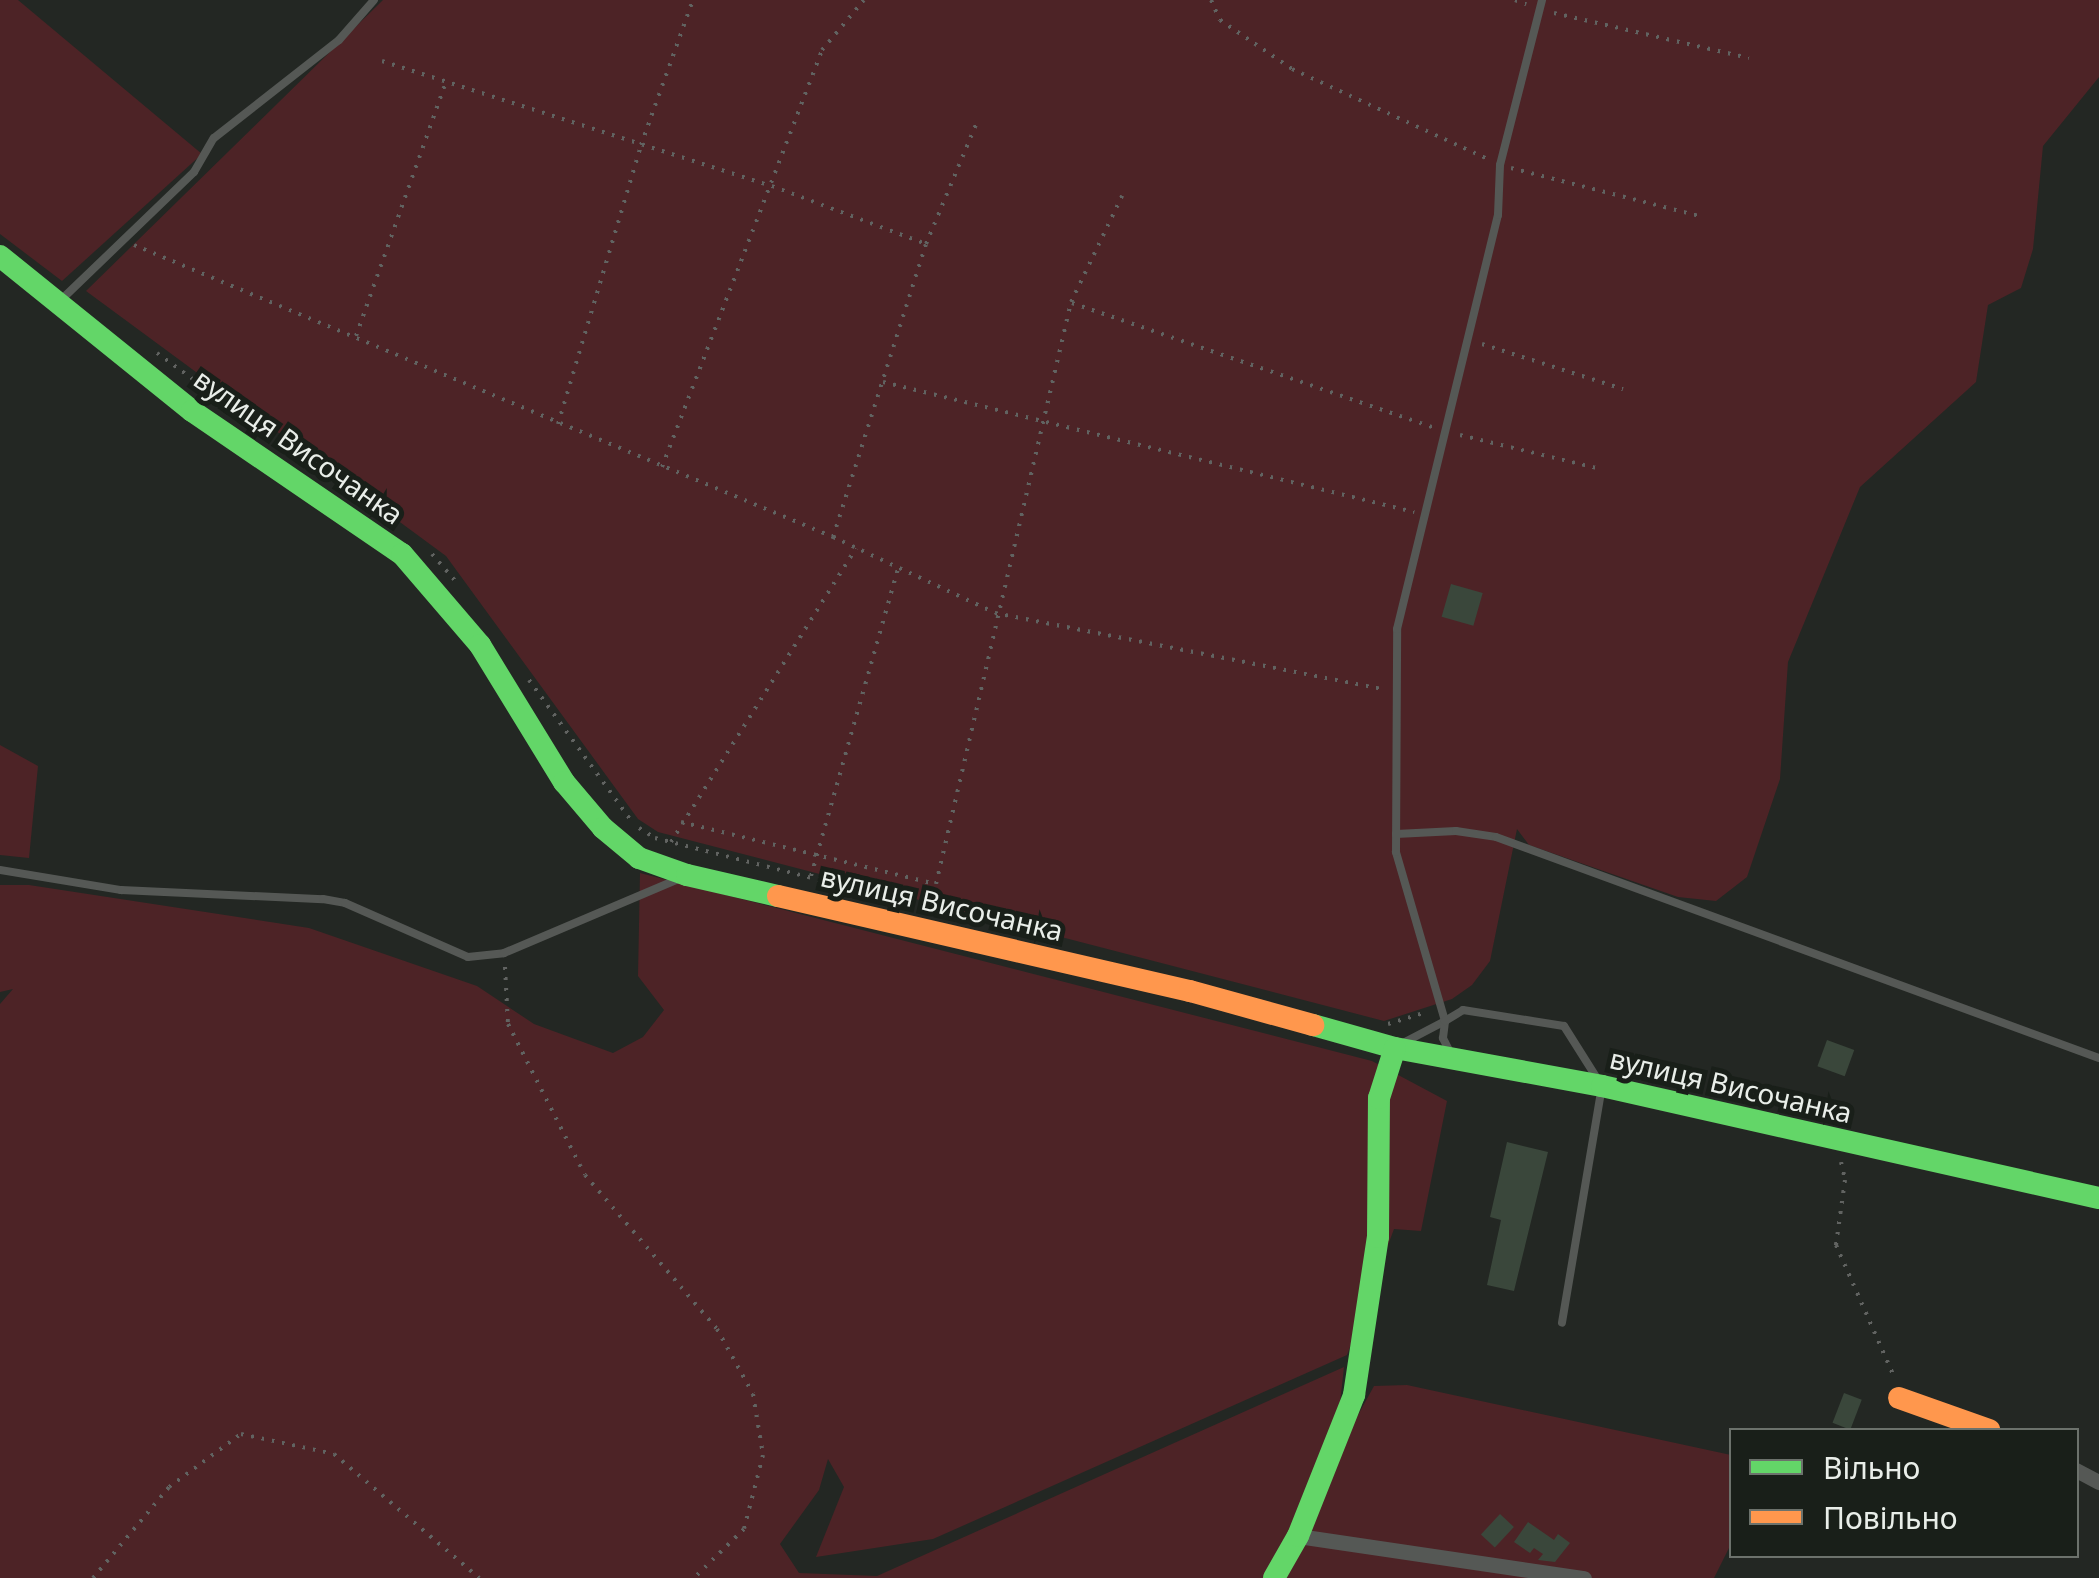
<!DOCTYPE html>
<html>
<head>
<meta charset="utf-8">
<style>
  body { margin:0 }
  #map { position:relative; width:2099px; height:1578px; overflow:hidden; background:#232723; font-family:"Noto Sans",sans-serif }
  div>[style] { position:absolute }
  .green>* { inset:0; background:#4d2326 }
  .building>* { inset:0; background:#3a473b; transform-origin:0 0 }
  .path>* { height:4px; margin-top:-2px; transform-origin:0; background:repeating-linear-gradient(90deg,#616361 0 2.5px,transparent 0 10.5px) }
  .lane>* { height:8px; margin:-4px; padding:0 4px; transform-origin:4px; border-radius:4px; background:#555855 }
  .street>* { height:15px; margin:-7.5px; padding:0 7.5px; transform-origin:7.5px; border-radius:7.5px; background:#555855 }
  .fast>* { height:22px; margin:-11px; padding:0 11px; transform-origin:11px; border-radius:11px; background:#63d668 }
  .slow>* { height:22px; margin:-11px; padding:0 11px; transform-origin:11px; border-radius:11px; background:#ff974d }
  span { translate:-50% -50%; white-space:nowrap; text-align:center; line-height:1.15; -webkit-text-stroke:10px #191f19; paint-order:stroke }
  .street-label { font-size:28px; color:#e9eee9 }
  .legend { position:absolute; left:1729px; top:1428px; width:350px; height:130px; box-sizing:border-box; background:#191f19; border:2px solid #6c726c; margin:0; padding:12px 18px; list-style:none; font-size:30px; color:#e9eee9 }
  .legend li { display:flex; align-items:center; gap:20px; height:50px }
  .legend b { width:50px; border:2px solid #6c726c }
</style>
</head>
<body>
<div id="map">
  <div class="green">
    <div style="clip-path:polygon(0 0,18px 0,202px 154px,62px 281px,0 234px)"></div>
    <div style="clip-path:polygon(383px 0,2099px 0,2099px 77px,2043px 146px,2033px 249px,2021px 288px,1988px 305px,1976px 382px,1860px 487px,1788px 662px,1780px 779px,1747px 877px,1716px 901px,1678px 897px,1529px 845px,1517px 829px,1490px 961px,1472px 985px,1452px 999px,1384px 1021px,658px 832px,638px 819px,446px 556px,86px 291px)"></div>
    <div style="clip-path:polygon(0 745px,38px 766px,29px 858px,0 855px)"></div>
    <div style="clip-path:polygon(640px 873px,1372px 1061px,1447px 1101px,1421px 1231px,1394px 1229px,1347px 1355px,933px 1539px,816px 1557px,844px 1487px,828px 1459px,819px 1490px,780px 1544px,799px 1573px,877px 1576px,1344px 1367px,1338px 1422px,1298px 1524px,1374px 1386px,1407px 1385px,1731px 1455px,1731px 1544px,1714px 1578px,0 1578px,0 1004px,13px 989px,0 992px,0 885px,29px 885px,309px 928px,477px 986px,534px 1024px,613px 1053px,643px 1037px,664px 1010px,638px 976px)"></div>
  </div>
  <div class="building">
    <div style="left:1451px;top:584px;width:33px;height:34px;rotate:16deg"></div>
    <div style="left:1827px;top:1040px;width:29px;height:28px;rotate:20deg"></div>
    <div style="clip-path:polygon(1507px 1142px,1548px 1152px,1514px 1291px,1487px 1285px,1501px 1220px,1490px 1217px)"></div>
    <div style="left:1844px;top:1393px;width:19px;height:32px;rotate:21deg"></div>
    <div style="left:1500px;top:1514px;width:19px;height:28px;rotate:43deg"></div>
    <div style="clip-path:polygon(1528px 1522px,1554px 1540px,1558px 1534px,1570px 1543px,1555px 1562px,1538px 1560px,1543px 1554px,1534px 1548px,1530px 1553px,1514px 1542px)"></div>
  </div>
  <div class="path">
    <div style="left:1211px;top:0;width:22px;rotate:66deg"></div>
    <div style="left:1220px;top:20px;width:87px;rotate:34.2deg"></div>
    <div style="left:1292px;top:69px;width:216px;rotate:24.7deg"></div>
    <div style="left:1515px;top:0;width:12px;rotate:20deg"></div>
    <div style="left:1554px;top:13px;width:200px;rotate:13deg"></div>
    <div style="left:382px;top:61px;width:410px;rotate:17.8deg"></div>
    <div style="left:772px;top:186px;width:165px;rotate:20.6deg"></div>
    <div style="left:1511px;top:168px;width:195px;rotate:14.3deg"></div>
    <div style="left:134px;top:245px;width:758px;rotate:22.67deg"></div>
    <div style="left:833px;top:537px;width:179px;rotate:25.1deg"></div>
    <div style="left:995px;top:613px;width:394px;rotate:11.1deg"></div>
    <div style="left:1072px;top:303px;width:381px;rotate:19deg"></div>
    <div style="left:356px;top:336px;width:269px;rotate:-70.5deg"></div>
    <div style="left:1482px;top:344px;width:148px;rotate:17.7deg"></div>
    <div style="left:157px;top:353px;width:151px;rotate:36.1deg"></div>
    <div style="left:883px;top:382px;width:547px;rotate:13.76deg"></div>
    <div style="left:558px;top:424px;width:291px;rotate:-73.4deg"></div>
    <div style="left:641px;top:145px;width:154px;rotate:-70.3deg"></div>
    <div style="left:1460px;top:435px;width:140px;rotate:13.6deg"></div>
    <div style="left:662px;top:467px;width:447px;rotate:-69deg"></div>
    <div style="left:822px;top:50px;width:65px;rotate:-50deg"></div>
    <div style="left:833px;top:537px;width:307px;rotate:-72.4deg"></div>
    <div style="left:926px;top:244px;width:132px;rotate:-67.3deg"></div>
    <div style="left:432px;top:554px;width:40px;rotate:49deg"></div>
    <div style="left:529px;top:680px;width:175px;rotate:54deg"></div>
    <div style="left:681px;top:822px;width:262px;rotate:13.7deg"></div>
    <div style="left:936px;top:884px;width:597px;rotate:-76.94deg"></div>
    <div style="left:1071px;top:302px;width:118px;rotate:-64.3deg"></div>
    <div style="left:639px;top:828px;width:19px;rotate:32deg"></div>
    <div style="left:655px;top:838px;width:227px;rotate:14.3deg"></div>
    <div style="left:671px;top:842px;width:347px;rotate:-57.8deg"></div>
    <div style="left:811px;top:876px;width:320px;rotate:-74.2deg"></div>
    <div style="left:505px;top:967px;width:57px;rotate:87deg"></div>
    <div style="left:508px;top:1024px;width:169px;rotate:63deg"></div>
    <div style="left:585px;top:1175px;width:203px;rotate:49.4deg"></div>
    <div style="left:717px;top:1329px;width:74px;rotate:61deg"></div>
    <div style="left:753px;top:1394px;width:62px;rotate:80.7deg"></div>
    <div style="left:763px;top:1455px;width:76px;rotate:104.4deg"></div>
    <div style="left:744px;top:1529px;width:70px;rotate:135.6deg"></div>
    <div style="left:1388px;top:1024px;width:41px;rotate:-17.1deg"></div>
    <div style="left:1841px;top:1162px;width:18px;rotate:77deg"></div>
    <div style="left:1845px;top:1180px;width:66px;rotate:97.9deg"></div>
    <div style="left:1836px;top:1245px;width:146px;rotate:66.2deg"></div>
    <div style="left:93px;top:1578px;width:119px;rotate:-50.1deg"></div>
    <div style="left:169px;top:1487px;width:89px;rotate:-36.4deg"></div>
    <div style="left:241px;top:1434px;width:95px;rotate:12.1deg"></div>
    <div style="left:334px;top:1454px;width:191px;rotate:40.5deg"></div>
  </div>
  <div class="lane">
    <div style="left:62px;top:299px;width:183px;rotate:-43.9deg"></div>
    <div style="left:194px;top:172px;width:39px;rotate:-60deg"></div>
    <div style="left:214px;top:138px;width:159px;rotate:-38.1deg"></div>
    <div style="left:339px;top:40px;width:53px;rotate:-48.8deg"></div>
    <div style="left:1396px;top:834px;width:60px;rotate:-2.9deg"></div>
    <div style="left:1456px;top:831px;width:40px;rotate:8.5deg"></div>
    <div style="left:1496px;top:837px;width:642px;rotate:20.13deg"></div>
    <div style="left:0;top:870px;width:123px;rotate:9.4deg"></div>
    <div style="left:121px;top:890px;width:202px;rotate:2.6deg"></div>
    <div style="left:323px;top:899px;width:22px;rotate:10deg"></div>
    <div style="left:345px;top:903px;width:134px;rotate:23.7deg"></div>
    <div style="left:468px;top:957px;width:36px;rotate:-6deg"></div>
    <div style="left:504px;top:953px;width:194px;rotate:-23deg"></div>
    <div style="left:1403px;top:1043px;width:47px;rotate:-27.6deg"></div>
    <div style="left:1445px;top:1021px;width:176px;rotate:-106.2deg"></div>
    <div style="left:1396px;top:852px;width:223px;rotate:-89.7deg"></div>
    <div style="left:1397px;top:629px;width:426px;rotate:-76.3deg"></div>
    <div style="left:1498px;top:215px;width:50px;rotate:-87.7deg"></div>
    <div style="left:1500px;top:165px;width:170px;rotate:-75.7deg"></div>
    <div style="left:1452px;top:1056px;width:20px;rotate:-117deg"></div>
    <div style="left:1443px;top:1038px;width:17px;rotate:-83deg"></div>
    <div style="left:1445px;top:1021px;width:21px;rotate:-31deg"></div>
    <div style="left:1463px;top:1010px;width:102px;rotate:9deg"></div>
    <div style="left:1564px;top:1026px;width:71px;rotate:57.7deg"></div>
    <div style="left:1602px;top:1086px;width:240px;rotate:99.6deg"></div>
  </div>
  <div class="street">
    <div style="left:2076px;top:1470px;width:26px;rotate:28deg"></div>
    <div style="left:1298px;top:1536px;width:289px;rotate:8.4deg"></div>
  </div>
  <div class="fast">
    <div style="left:0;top:256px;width:247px;rotate:38.9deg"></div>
    <div style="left:192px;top:411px;width:254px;rotate:34.3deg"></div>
    <div style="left:402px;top:554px;width:120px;rotate:49.4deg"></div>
    <div style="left:480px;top:645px;width:161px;rotate:58.5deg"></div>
    <div style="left:564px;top:782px;width:60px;rotate:49.7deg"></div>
    <div style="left:603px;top:828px;width:47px;rotate:39.8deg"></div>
    <div style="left:639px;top:858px;width:51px;rotate:19.5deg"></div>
    <div style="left:687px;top:875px;width:93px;rotate:13deg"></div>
    <div style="left:1313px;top:1025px;width:85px;rotate:15.7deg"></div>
    <div style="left:1395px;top:1048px;width:210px;rotate:10.4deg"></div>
    <div style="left:1602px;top:1086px;width:509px;rotate:12.7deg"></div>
    <div style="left:1274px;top:1578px;width:48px;rotate:-60.3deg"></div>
    <div style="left:1298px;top:1536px;width:152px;rotate:-68.3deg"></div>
    <div style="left:1354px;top:1395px;width:160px;rotate:-81.4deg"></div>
    <div style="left:1378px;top:1237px;width:139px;rotate:-89.6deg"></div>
    <div style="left:1379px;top:1098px;width:52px;rotate:-72.3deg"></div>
  </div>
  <div class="slow">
    <div style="left:778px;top:896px;width:423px;rotate:13deg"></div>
    <div style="left:1190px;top:991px;width:128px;rotate:15.5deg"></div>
    <div style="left:1899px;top:1398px;width:96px;rotate:19.6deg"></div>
  </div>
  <div class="street-label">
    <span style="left:299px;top:446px;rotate:35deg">вулиця Височанка</span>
    <span style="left:942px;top:903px;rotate:13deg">вулиця Височанка</span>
    <span style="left:1731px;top:1085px;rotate:13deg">вулиця Височанка</span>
  </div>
  <ul class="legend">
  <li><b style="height:12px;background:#63d668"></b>Вільно</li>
  <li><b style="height:12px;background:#ff974d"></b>Повільно</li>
  </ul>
</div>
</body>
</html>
